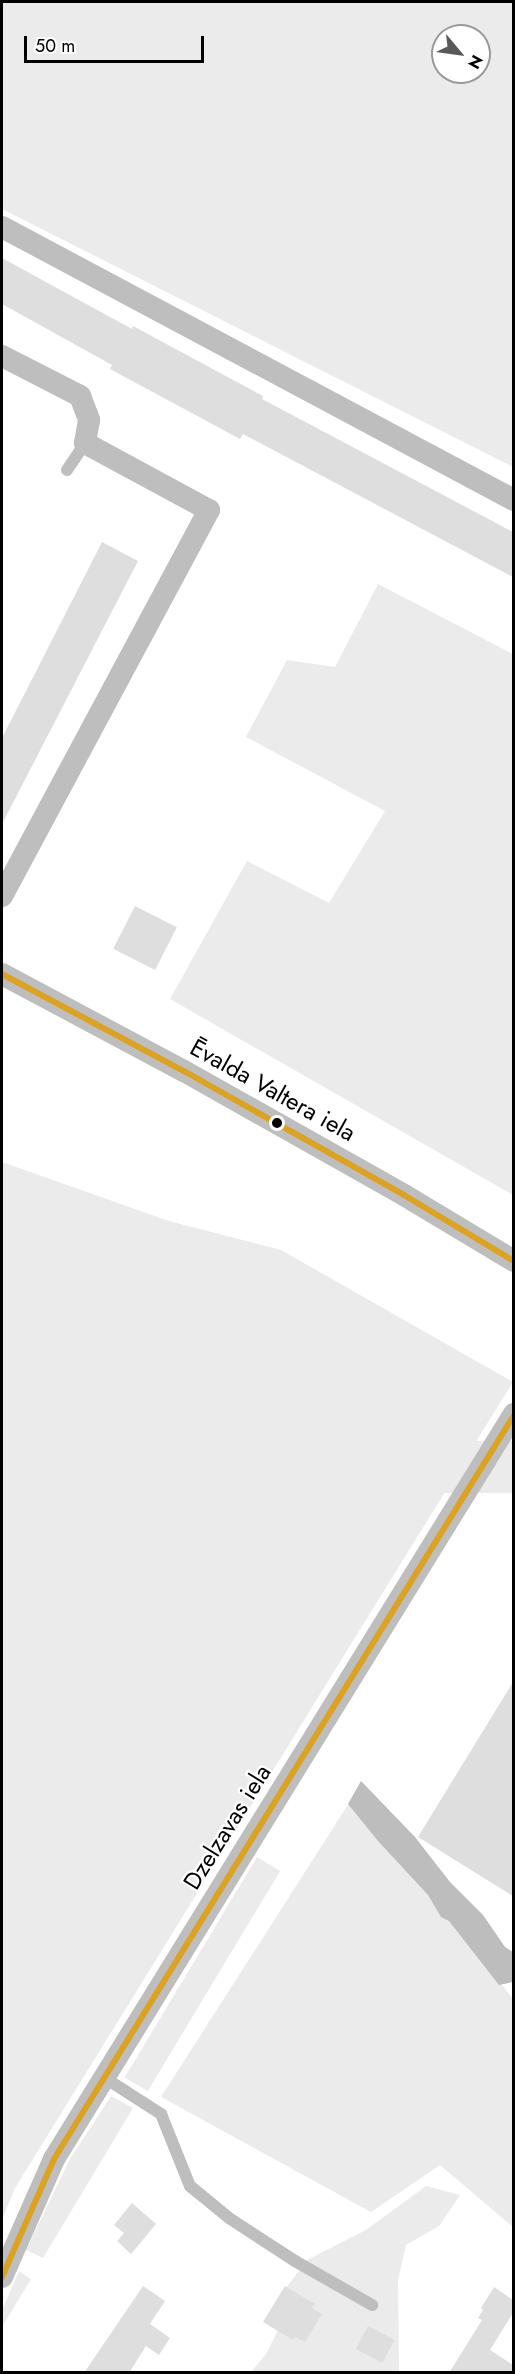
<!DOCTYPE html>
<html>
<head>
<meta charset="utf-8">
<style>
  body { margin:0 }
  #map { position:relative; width:515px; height:2374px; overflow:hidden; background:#fff; font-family:Jost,sans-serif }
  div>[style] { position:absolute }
  .green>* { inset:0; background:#ebebeb; transform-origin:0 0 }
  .water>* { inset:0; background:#bdbdbd }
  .building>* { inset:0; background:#dedede; transform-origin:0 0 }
  .lane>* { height:12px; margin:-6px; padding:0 6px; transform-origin:6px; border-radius:6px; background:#bebebe }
  .street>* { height:22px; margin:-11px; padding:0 11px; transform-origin:11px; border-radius:11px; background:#bebebe }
  .bus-1>* { height:6px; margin:-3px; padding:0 3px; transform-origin:3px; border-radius:3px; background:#dca223 }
  .dots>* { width:16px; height:16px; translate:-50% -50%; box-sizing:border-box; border:3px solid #fff; border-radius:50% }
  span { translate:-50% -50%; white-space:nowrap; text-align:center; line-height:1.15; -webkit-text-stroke:4.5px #fff; paint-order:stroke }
  .street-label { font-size:24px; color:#000 }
  .frame { position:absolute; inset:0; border:3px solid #000; pointer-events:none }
  .north { position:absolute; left:431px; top:24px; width:60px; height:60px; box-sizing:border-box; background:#fff; border:2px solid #999; border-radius:50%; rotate:119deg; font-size:16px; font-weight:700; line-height:24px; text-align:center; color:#000 }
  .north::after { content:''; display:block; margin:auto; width:21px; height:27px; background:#595959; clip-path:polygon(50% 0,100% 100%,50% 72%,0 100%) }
  .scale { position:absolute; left:24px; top:36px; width:180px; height:27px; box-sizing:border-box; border:3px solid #000; border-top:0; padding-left:8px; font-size:18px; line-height:21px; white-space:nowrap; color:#000; -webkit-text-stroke:4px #fff; paint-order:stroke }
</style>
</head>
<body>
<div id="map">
  <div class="green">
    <div style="clip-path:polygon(evenodd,2px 2px,513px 2px,513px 467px,2px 209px,2px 2px,443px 36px,479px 36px,479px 72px,443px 72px,443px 36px)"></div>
    <div style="clip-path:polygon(378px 584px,513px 654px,513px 1195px,170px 999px,247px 861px,329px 903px,385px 811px,246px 737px,287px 660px,335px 667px)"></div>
    <div style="clip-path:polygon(2px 1162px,169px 1221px,281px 1250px,513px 1382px,15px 2188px,2px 2220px)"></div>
    <div style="left:513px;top:1441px;width:52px;height:469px;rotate:90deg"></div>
    <div style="clip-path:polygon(351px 1800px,513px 1999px,513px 2227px,440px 2165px,371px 2212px,161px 2097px)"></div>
    <div style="left:257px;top:1857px;width:27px;height:257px;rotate:31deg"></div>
    <div style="clip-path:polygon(111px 2096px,133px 2108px,43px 2258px,26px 2250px,70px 2159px)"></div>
    <div style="clip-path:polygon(426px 2186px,460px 2195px,439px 2226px,406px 2245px,398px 2280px,399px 2372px,251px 2372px,266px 2354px,281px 2324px,286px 2288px,307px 2260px,366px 2230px)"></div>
    <div style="clip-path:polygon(19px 2271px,31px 2279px,2px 2327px,2px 2310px)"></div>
  </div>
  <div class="water">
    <div style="clip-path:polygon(361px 1781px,415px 1837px,450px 1882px,483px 1915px,505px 1947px,513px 1952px,513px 1982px,499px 1985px,449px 1921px,441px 1917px,428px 1895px,378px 1841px,348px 1804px)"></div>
  </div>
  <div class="building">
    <div style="clip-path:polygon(2px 258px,132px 329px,133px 326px,263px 396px,262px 399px,513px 532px,513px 577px,243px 434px,240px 439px,110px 369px,112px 365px,2px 304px)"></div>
    <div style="clip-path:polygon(102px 542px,138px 561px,2px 824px,2px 738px)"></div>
    <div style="left:135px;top:906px;width:47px;height:48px;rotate:27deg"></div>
    <div style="clip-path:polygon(513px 1682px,513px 1896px,418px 1837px)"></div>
    <div style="clip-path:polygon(132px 2203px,156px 2224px,131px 2254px,117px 2241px,124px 2233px,114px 2225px)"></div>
    <div style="clip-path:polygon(143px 2286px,165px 2301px,150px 2324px,170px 2338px,159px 2355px,146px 2346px,129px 2373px,84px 2373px)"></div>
    <div style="clip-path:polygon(285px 2286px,315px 2304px,312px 2308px,322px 2314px,305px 2342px,295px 2337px,293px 2340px,263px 2322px)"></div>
    <div style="clip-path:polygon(494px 2287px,513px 2300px,513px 2313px,490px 2350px,513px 2365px,513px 2373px,449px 2373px,482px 2320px,478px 2318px,483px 2310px,481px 2308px)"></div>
    <div style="left:368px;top:2326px;width:30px;height:26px;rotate:28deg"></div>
  </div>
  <div class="lane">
    <div style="left:67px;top:470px;width:32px;rotate:-56deg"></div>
    <div style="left:105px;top:2078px;width:67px;rotate:32.7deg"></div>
    <div style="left:161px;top:2114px;width:78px;rotate:68.1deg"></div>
    <div style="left:190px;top:2186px;width:50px;rotate:39.4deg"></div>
    <div style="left:229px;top:2218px;width:79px;rotate:33.1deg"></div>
    <div style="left:295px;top:2261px;width:89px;rotate:29.7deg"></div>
  </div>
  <div class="street">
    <div style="left:2px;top:227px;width:580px;rotate:28.07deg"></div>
    <div style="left:2px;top:356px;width:88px;rotate:27.1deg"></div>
    <div style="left:80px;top:396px;width:26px;rotate:69deg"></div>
    <div style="left:89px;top:420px;width:23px;rotate:100deg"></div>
    <div style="left:85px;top:443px;width:141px;rotate:28.4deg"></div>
    <div style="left:209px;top:510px;width:438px;rotate:118.2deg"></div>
    <div style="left:2px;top:974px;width:206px;rotate:28.1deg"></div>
    <div style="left:184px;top:1071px;width:253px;rotate:29.4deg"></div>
    <div style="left:404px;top:1195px;width:128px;rotate:31deg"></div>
    <div style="left:2px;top:2277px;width:129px;rotate:-66.2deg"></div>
    <div style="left:54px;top:2159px;width:876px;rotate:-58.31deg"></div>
  </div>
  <div class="bus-1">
    <div style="left:2px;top:974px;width:206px;rotate:28.1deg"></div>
    <div style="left:184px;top:1071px;width:253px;rotate:29.4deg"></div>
    <div style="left:404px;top:1195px;width:128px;rotate:31deg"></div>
    <div style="left:2px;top:2277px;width:129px;rotate:-66.2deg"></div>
    <div style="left:54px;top:2159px;width:875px;rotate:-58.27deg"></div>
  </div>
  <div class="dots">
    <div style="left:277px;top:1123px;background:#000"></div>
  </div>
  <div class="street-label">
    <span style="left:273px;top:1090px;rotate:29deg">Ēvalda Valtera iela</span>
    <span style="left:227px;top:1827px;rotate:-58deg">Dzelzavas iela</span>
  </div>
  <div class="frame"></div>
  <div class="north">N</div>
  <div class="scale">50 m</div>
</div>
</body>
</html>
